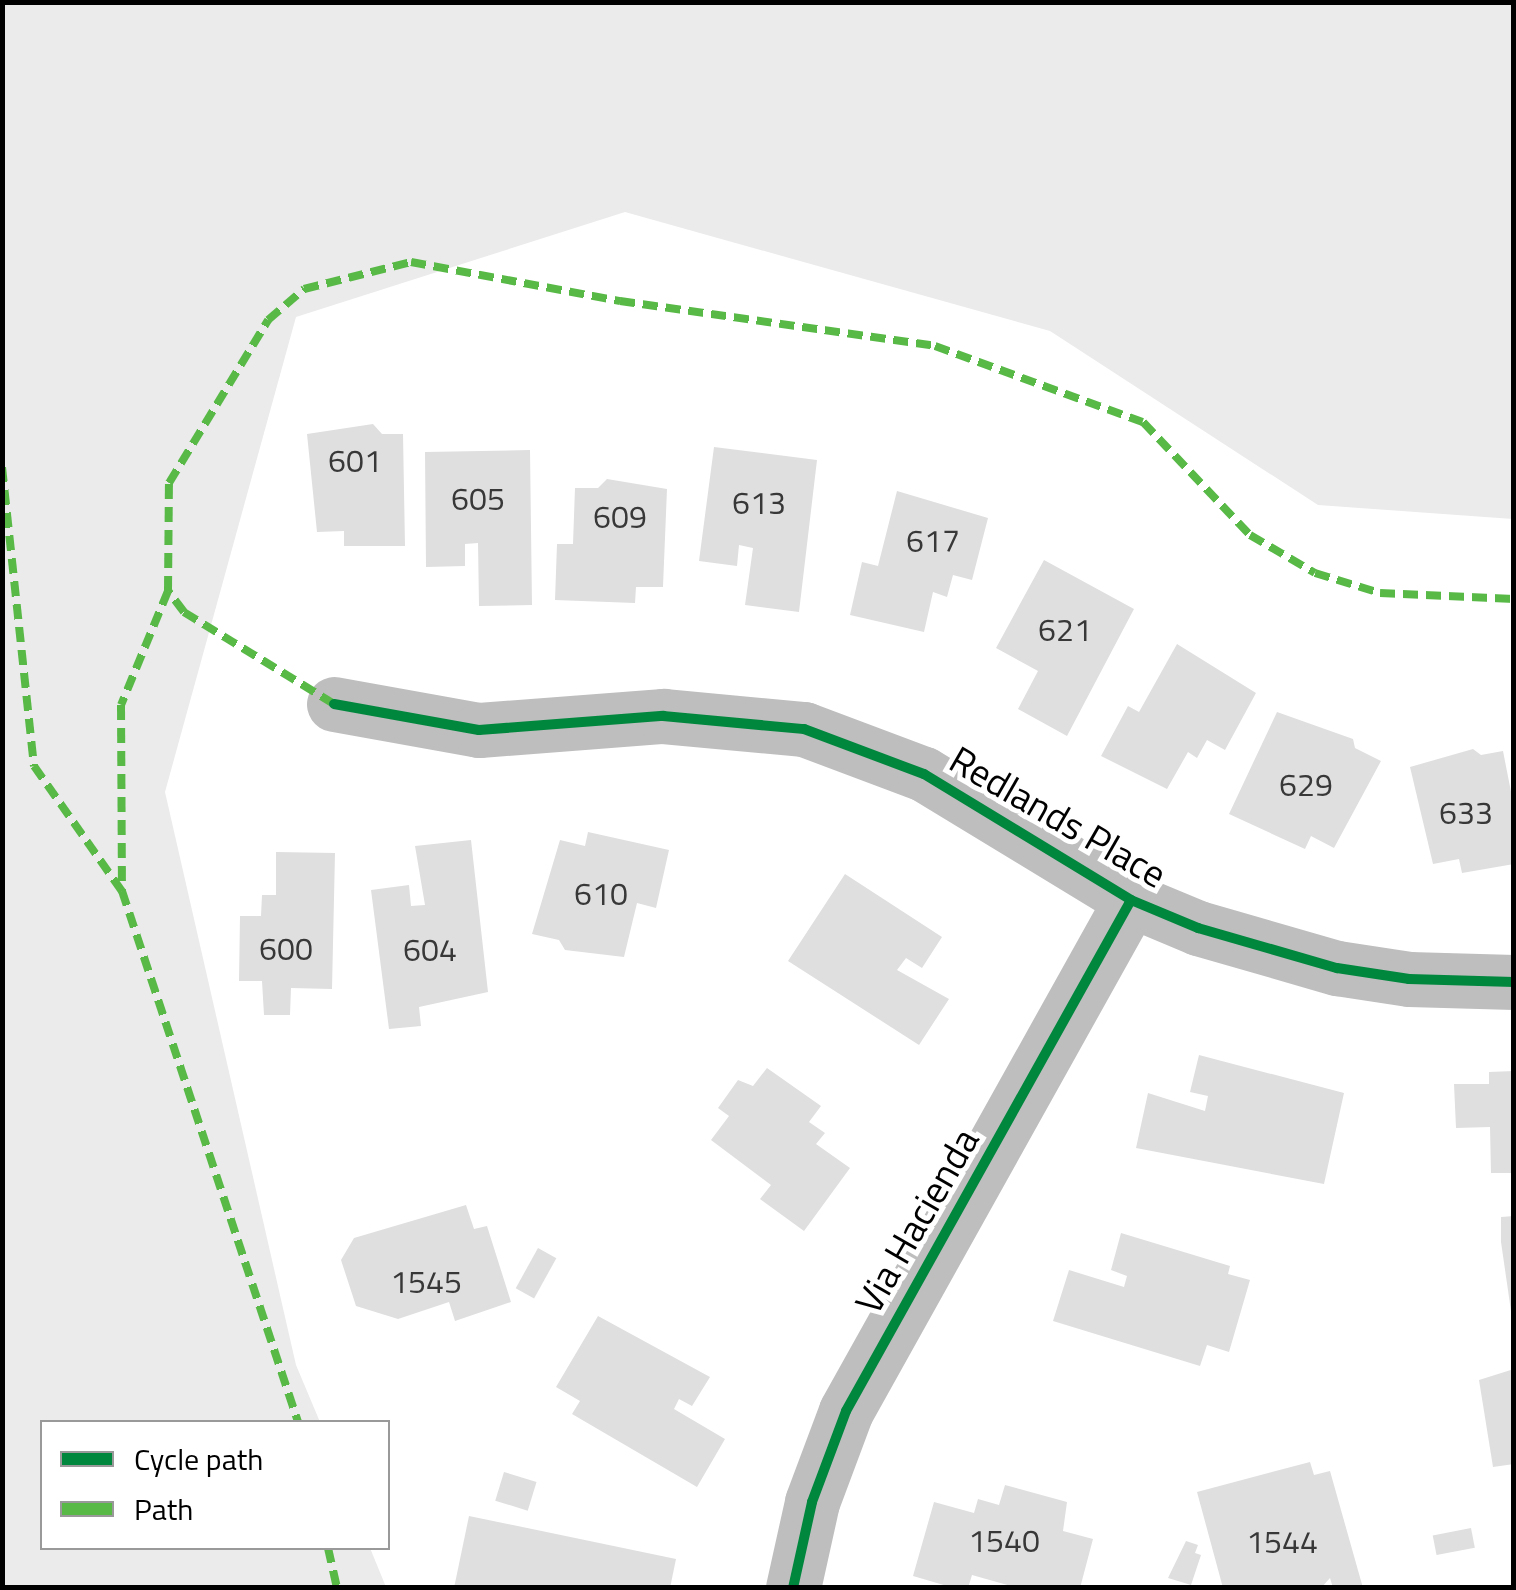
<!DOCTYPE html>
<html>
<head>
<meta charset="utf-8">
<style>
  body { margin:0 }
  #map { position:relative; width:1516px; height:1590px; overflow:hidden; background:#fff; font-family:"Titillium Web",sans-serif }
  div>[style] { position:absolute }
  .green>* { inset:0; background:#ebebeb }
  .building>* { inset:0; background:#dfdfdf; transform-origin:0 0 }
  .street>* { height:55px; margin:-27.5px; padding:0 27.5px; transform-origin:27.5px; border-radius:27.5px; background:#bebebe }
  .quiet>* { height:8px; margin-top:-4px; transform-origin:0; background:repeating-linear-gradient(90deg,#58b947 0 15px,transparent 0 23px) }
  .cycleway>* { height:10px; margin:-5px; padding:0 5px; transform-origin:5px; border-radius:5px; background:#00873e }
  span { translate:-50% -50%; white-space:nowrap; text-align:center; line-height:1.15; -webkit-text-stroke:10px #fff; paint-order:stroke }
  .number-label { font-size:32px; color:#383838 }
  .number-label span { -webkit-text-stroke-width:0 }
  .street-label { font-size:38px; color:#000 }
  .frame { position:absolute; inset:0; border:5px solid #000; pointer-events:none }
  .legend { position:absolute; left:40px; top:1420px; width:350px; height:130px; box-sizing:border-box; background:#fff; border:2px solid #999; margin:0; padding:12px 18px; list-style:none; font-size:30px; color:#000 }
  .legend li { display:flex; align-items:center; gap:20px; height:50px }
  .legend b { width:50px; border:2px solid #999 }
</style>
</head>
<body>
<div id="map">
  <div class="green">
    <div style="clip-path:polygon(3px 2px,1513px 3px,1513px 519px,1318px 505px,1050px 331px,625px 212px,296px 317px,165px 792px,296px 1365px,320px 1422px,42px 1422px,42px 1548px,370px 1548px,386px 1587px,3px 1587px)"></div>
  </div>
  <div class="building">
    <div style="clip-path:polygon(373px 424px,382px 434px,403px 434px,405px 546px,344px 546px,344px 531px,317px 532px,307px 434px)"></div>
    <div style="clip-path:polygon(714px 447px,817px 460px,799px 612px,745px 605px,753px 548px,739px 545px,737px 566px,699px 561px)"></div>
    <div style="clip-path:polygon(530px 450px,532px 605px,479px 606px,478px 543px,465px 544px,465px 566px,426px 567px,425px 452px)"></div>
    <div style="clip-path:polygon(607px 479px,667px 489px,663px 587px,636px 587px,635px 603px,555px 600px,557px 544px,573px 544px,575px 488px,598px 488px)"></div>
    <div style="clip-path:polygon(897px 491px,988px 518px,972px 580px,953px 575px,947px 597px,933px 592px,924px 632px,850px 615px,862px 562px,878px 566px)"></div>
    <div style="clip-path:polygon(1044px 560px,1134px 609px,1067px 736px,1018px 709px,1038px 671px,996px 648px)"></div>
    <div style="clip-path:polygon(1177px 644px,1256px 693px,1225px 750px,1207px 740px,1197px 758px,1188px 752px,1167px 789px,1101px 756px,1128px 706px,1139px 712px)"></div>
    <div style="clip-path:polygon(1277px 712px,1353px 739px,1355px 748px,1381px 761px,1334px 848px,1311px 836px,1305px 849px,1229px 814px)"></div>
    <div style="clip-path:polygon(1473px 749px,1481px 755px,1503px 751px,1514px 807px,1514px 864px,1462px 873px,1459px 859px,1433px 864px,1410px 767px)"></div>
    <div style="clip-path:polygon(588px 832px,669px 850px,656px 908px,637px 903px,624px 957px,565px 950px,559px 940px,532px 934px,560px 840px,585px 846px)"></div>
    <div style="clip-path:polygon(471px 840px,488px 992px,419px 1007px,421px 1026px,389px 1029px,371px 890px,409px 885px,411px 906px,425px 905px,415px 846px)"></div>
    <div style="clip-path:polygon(276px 852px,335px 853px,332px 989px,291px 988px,290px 1015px,264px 1015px,262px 981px,239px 981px,240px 916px,261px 916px,262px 895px,276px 895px)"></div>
    <div style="clip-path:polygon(845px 874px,942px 937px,922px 968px,906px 958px,897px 970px,949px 999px,919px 1045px,788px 961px)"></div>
    <div style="clip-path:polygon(1199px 1055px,1344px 1093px,1324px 1184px,1136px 1148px,1148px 1093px,1205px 1111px,1208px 1096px,1190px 1092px)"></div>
    <div style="clip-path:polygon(767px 1068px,821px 1106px,809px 1122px,825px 1133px,816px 1144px,850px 1168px,804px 1231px,760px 1199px,771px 1185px,711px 1140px,729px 1116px,718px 1108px,738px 1080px,753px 1086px)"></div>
    <div style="clip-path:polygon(1514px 1071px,1514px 1173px,1491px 1173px,1490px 1127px,1456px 1128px,1454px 1084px,1489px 1084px,1489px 1072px)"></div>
    <div style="clip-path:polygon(466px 1205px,474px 1229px,487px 1226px,511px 1302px,455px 1321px,449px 1302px,398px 1319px,356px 1306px,341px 1260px,354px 1238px)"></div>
    <div style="clip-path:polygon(1514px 1216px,1514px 1311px,1511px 1311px,1501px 1242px,1501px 1217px)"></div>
    <div style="clip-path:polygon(1121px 1233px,1230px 1266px,1228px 1274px,1250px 1280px,1229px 1352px,1207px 1345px,1200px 1366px,1053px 1321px,1069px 1270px,1124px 1287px,1127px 1276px,1111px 1270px)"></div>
    <div style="left:538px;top:1248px;width:21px;height:46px;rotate:29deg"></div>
    <div style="clip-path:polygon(598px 1316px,710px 1377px,692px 1406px,679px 1399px,674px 1409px,725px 1439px,697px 1487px,572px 1414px,580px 1401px,556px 1387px)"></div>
    <div style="clip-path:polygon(1514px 1369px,1514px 1464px,1493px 1467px,1479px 1380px)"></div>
    <div style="clip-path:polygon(1310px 1462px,1314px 1475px,1330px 1471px,1363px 1588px,1333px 1588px,1330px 1578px,1321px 1588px,1223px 1588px,1197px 1492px)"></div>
    <div style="left:504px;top:1472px;width:34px;height:30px;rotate:17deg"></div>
    <div style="clip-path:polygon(1005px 1485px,1067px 1502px,1063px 1531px,1093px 1539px,1080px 1588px,1018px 1588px,972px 1575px,968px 1588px,954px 1588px,913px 1576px,934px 1502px,974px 1513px,978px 1499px,999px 1505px)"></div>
    <div style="clip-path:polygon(469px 1516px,676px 1559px,670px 1588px,454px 1588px)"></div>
    <div style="left:1471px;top:1528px;width:20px;height:39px;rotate:79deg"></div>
    <div style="clip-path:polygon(1186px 1541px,1198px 1545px,1195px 1553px,1201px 1555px,1191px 1585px,1168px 1578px)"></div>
  </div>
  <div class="street">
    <div style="left:334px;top:704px;width:147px;rotate:10.2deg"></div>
    <div style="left:479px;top:730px;width:185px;rotate:-4.4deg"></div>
    <div style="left:663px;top:716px;width:142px;rotate:5.3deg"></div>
    <div style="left:804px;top:729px;width:128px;rotate:20.6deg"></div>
    <div style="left:924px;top:774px;width:242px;rotate:31.3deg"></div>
    <div style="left:1131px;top:900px;width:73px;rotate:22.7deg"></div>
    <div style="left:1198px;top:928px;width:145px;rotate:16.1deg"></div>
    <div style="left:1337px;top:968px;width:73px;rotate:8.7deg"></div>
    <div style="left:1409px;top:979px;width:105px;rotate:1.6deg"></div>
    <div style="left:793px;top:1588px;width:88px;rotate:-77.5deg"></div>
    <div style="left:812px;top:1502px;width:97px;rotate:-69.5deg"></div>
    <div style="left:846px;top:1411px;width:585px;rotate:-60.85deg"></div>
  </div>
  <div class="quiet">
    <div style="left:2px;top:467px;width:301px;rotate:83.9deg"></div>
    <div style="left:34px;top:766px;width:153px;rotate:54.9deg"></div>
    <div style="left:168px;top:591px;width:123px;rotate:112.4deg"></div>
    <div style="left:121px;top:705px;width:186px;rotate:89.7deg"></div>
    <div style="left:122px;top:891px;width:559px;rotate:71.66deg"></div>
    <div style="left:334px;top:704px;width:176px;rotate:-148.5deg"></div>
    <div style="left:184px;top:612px;width:26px;rotate:-127deg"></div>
    <div style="left:168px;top:591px;width:108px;rotate:-89.5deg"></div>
    <div style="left:169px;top:483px;width:191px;rotate:-58.7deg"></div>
    <div style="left:268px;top:320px;width:48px;rotate:-40.7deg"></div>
    <div style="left:304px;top:289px;width:110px;rotate:-14.2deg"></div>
    <div style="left:411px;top:262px;width:213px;rotate:10.6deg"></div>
    <div style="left:620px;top:301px;width:318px;rotate:8.1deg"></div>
    <div style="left:935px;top:346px;width:221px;rotate:20.1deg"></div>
    <div style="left:1143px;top:422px;width:156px;rotate:46.6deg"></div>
    <div style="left:1250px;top:535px;width:75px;rotate:30.3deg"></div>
    <div style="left:1315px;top:573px;width:68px;rotate:17.1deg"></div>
    <div style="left:1380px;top:593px;width:134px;rotate:2.6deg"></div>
    <div style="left:328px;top:1548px;width:41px;rotate:77.3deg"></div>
  </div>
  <div class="cycleway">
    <div style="left:334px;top:704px;width:147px;rotate:10.2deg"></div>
    <div style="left:479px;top:730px;width:185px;rotate:-4.4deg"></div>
    <div style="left:663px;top:716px;width:142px;rotate:5.3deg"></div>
    <div style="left:804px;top:729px;width:128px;rotate:20.6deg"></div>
    <div style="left:924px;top:774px;width:242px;rotate:31.3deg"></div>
    <div style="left:1131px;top:900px;width:73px;rotate:22.7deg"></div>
    <div style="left:1198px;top:928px;width:145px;rotate:16.1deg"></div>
    <div style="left:1337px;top:968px;width:73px;rotate:8.7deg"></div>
    <div style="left:1409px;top:979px;width:105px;rotate:1.6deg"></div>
    <div style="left:793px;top:1588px;width:88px;rotate:-77.5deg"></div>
    <div style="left:812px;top:1502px;width:97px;rotate:-69.5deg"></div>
    <div style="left:846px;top:1411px;width:585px;rotate:-60.85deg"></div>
  </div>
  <div class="number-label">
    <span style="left:355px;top:460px">601</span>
    <span style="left:478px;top:498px">605</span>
    <span style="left:759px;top:502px">613</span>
    <span style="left:620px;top:516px">609</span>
    <span style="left:933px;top:540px">617</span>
    <span style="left:1065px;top:629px">621</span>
    <span style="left:1306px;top:784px">629</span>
    <span style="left:1466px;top:812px">633</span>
    <span style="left:601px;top:893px">610</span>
    <span style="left:286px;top:948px">600</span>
    <span style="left:430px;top:949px">604</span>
    <span style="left:426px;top:1281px">1545</span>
    <span style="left:1004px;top:1540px">1540</span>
    <span style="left:1282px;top:1541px">1544</span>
  </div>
  <div class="street-label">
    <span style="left:1058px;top:817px;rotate:30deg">Redlands Place</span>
    <span style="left:917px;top:1221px;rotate:-60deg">Via Hacienda</span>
  </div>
  <div class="frame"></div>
  <ul class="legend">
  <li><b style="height:12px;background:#00873e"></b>Cycle path</li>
  <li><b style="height:12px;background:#58b947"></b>Path</li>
  </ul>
</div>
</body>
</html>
